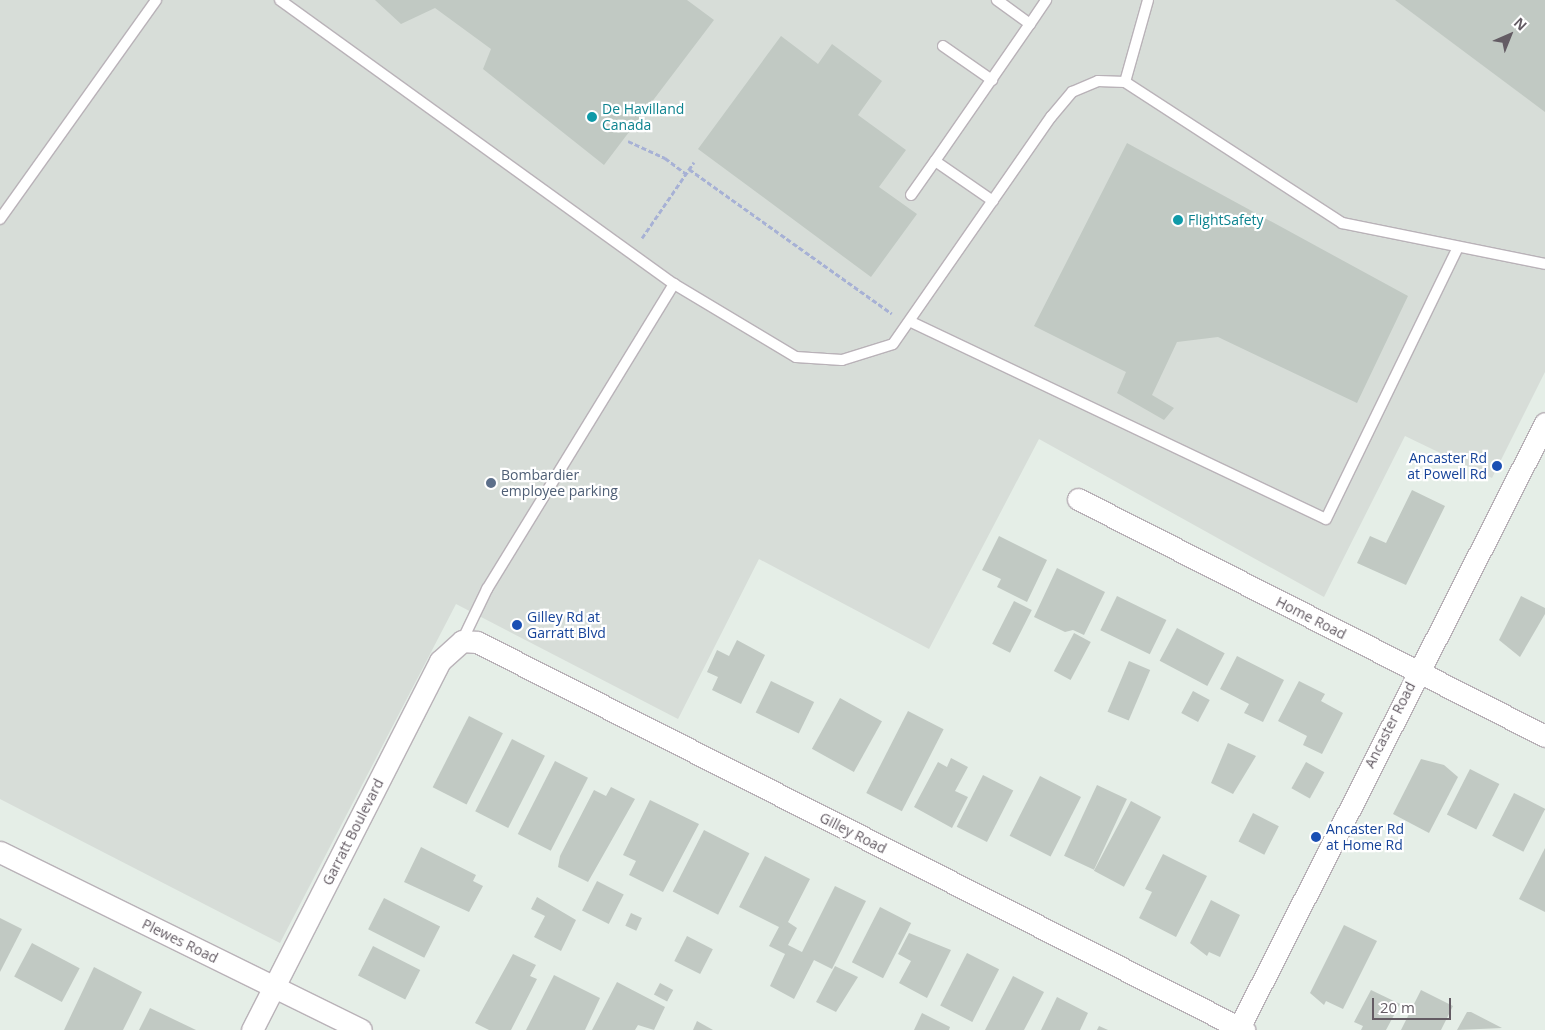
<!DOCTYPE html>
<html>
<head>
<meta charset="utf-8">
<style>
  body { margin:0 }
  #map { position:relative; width:1545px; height:1030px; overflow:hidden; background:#e5eee7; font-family:"Open Sans",sans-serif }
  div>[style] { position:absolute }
  .industrial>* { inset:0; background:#d7ddd8 }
  .building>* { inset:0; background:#c1c9c3; transform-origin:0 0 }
  .path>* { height:3px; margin-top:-1.5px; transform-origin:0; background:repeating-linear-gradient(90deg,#a7b1d5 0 5px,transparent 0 7.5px) }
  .roads { filter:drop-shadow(1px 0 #b9b2b8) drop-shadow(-1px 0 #b9b2b8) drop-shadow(0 1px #b9b2b8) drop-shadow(0 -1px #b9b2b8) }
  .service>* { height:10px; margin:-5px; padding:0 5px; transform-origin:5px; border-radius:5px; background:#fff }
  .minor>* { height:21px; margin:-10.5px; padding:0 10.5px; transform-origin:10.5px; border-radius:10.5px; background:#fff }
  .dots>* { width:14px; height:14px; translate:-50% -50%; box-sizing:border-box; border:2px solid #fff; border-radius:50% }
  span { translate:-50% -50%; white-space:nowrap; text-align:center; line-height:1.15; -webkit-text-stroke:4.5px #fff; paint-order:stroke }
  .culture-label { font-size:14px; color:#0d838f }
  .left { translate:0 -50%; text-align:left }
  .transit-label { font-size:14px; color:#164399 }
  .right { translate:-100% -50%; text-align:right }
  .service-label { font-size:14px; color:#4e5e75 }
  .street-label { font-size:14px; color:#645c64 }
  .north { position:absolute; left:1485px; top:10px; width:50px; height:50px; -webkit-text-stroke:4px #fff; paint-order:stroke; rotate:44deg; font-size:14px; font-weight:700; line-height:20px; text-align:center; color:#645c64 }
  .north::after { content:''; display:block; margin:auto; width:18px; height:22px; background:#645c64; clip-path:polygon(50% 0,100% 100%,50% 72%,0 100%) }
  .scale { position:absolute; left:1372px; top:998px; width:79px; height:22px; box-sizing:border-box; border:2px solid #645c64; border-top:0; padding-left:6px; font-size:15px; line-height:18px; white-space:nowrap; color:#645c64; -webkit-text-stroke:4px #fff; paint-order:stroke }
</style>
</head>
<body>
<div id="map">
  <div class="industrial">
    <div style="clip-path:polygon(0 0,1545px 0,1545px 372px,1492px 478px,1405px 436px,1324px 597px,1039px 439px,929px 649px,759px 559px,678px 719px,456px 604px,280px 943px,0 799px)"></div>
  </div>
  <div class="building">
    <div style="clip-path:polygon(375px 0,687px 0,714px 20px,604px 165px,483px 69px,491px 49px,435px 8px,401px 24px)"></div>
    <div style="clip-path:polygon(1395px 0,1545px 0,1545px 112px)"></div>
    <div style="clip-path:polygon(781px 36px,818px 64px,832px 44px,882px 81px,858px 115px,906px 150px,879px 187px,917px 214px,871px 277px,698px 149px)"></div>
    <div style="clip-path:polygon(1127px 143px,1408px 296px,1357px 403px,1218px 337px,1177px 342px,1152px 395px,1174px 408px,1164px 420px,1117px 393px,1126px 372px,1034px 326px)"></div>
    <div style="clip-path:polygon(1412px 490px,1445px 506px,1406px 585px,1357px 563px,1370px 536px,1386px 543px)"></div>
    <div style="clip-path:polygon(999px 536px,1047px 560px,1027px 602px,997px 587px,1001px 579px,982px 570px)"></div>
    <div style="clip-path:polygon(1057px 568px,1105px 592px,1084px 635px,1073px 630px,1065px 632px,1034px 617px)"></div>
    <div style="left:1117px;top:596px;width:55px;height:38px;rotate:26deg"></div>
    <div style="clip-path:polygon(1521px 596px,1545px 608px,1545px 614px,1520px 657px,1499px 640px)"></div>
    <div style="left:1014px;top:601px;width:20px;height:48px;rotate:27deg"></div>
    <div style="left:1177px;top:628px;width:54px;height:37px;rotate:28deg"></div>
    <div style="left:1074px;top:633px;width:19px;height:43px;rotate:28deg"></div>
    <div style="clip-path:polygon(737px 640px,765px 655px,741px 704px,712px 690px,718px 677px,707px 672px,717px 650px,729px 656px)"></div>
    <div style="clip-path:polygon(1237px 656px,1284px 680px,1263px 722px,1244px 713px,1249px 704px,1220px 689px)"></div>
    <div style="left:1129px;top:661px;width:23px;height:55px;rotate:23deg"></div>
    <div style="left:771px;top:681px;width:48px;height:35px;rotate:26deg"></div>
    <div style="clip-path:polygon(1299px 681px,1325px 694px,1321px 701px,1343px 713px,1322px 754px,1303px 745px,1307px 736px,1278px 721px)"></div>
    <div style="left:1193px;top:691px;width:19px;height:25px;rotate:28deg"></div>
    <div style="left:840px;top:698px;width:48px;height:58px;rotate:29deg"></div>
    <div style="left:908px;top:711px;width:40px;height:92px;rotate:27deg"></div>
    <div style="left:469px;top:716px;width:38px;height:80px;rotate:27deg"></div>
    <div style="left:512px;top:739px;width:37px;height:81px;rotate:27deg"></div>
    <div style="clip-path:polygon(1228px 743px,1256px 756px,1233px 794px,1211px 783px)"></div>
    <div style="clip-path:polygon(951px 758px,968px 767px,955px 791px,968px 797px,952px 828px,914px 807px,938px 762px,947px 767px)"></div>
    <div style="clip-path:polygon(1421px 759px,1444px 765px,1458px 777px,1429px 833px,1393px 814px)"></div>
    <div style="left:555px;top:761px;width:37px;height:82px;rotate:27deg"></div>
    <div style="left:1306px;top:762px;width:21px;height:30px;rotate:29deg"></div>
    <div style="left:1470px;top:769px;width:33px;height:51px;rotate:27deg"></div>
    <div style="left:983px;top:775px;width:34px;height:58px;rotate:27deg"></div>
    <div style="left:1040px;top:776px;width:46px;height:67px;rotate:27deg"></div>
    <div style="left:1097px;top:785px;width:33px;height:78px;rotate:25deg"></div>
    <div style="clip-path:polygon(611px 787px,635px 799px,588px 882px,558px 867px,560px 856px,594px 790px,606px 796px)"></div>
    <div style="left:1514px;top:793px;width:35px;height:48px;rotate:27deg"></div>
    <div style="clip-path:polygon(650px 800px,699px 824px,663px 892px,629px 875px,636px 861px,623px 855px)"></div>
    <div style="left:1131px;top:801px;width:34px;height:79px;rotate:28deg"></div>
    <div style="left:1253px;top:813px;width:29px;height:32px;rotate:27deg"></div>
    <div style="left:704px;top:830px;width:51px;height:69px;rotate:27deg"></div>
    <div style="clip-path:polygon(421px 847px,476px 875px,473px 881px,483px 886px,469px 912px,404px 882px)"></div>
    <div style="clip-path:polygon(1545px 848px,1545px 912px,1519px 899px)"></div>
    <div style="clip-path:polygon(1163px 854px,1207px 876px,1176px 937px,1139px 918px,1152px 892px,1145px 889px)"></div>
    <div style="clip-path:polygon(765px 856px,810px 879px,788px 922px,797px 928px,788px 945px,802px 952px,835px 886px,866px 901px,832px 969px,814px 960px,794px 999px,770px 986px,785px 954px,769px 946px,779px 927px,739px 907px)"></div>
    <div style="left:597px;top:881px;width:30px;height:33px;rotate:27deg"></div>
    <div style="clip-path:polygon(537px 897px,576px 920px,561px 951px,534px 937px,545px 916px,531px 909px)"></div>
    <div style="left:384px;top:898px;width:63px;height:35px;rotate:27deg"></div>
    <div style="clip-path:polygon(1211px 900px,1240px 915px,1220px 957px,1209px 952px,1207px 956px,1190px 943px)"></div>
    <div style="left:880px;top:907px;width:35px;height:62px;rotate:27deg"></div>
    <div style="left:631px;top:913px;width:12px;height:14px;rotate:24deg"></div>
    <div style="clip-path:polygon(0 918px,22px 929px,0 972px)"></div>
    <div style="clip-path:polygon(1344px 925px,1377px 941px,1343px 1009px,1326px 1001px,1324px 1005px,1310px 993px)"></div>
    <div style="clip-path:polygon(909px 933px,951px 950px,927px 998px,899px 983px,911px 961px,898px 954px)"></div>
    <div style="left:687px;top:936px;width:29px;height:28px;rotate:27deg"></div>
    <div style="left:32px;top:943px;width:54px;height:38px;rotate:28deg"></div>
    <div style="left:373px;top:946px;width:53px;height:33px;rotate:27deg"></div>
    <div style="left:967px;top:953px;width:36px;height:59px;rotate:27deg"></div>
    <div style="clip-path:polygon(513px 954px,536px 965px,530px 976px,537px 979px,511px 1030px,489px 1030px,475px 1023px)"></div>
    <div style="clip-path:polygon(835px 966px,858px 977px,836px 1012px,816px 1002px)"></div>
    <div style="clip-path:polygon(94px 967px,142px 992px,123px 1030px,64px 1030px)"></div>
    <div style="clip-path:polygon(554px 975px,600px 998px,585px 1030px,526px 1030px)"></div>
    <div style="clip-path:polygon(1013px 976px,1044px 992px,1024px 1030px,985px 1030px)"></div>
    <div style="clip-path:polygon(617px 982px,665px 1007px,654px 1030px,638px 1025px,635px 1030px,592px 1030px)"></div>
    <div style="left:660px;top:983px;width:15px;height:13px;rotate:28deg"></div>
    <div style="clip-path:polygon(1371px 990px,1400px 1004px,1386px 1030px,1361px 1030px,1363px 1026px,1354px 1022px)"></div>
    <div style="clip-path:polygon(1421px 990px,1453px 1006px,1441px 1030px,1401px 1030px)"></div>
    <div style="clip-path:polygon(1057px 997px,1088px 1013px,1080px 1030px,1041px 1030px)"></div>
    <div style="clip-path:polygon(150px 1008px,196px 1030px,139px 1030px)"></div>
    <div style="clip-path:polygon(1467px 1012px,1471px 1012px,1502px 1028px,1457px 1030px)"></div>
    <div style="clip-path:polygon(922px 1013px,950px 1027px,949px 1030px,914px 1030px)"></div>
    <div style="clip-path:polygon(697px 1021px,713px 1030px,693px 1030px)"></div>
    <div style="clip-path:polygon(1099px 1026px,1108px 1030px,1097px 1030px)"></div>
  </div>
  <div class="path">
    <div style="left:628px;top:141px;width:41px;rotate:24.7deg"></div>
    <div style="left:665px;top:158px;width:26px;rotate:37deg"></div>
    <div style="left:689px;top:169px;width:249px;rotate:35.5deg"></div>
    <div style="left:642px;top:238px;width:92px;rotate:-55.6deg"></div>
  </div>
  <div class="roads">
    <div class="service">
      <div style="left:280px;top:0;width:486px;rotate:35.8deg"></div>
      <div style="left:674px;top:284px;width:142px;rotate:30.9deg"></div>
      <div style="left:796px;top:357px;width:46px;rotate:3.7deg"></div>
      <div style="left:842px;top:360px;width:53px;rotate:-17.4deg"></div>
      <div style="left:893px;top:344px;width:277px;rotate:-55.2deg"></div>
      <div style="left:1051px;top:117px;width:33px;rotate:-50deg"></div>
      <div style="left:1072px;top:92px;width:28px;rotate:-23deg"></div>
      <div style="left:1098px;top:81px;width:27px;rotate:2deg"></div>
      <div style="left:1125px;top:82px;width:259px;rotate:33deg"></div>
      <div style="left:1342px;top:223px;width:207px;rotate:11.4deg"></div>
      <div style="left:1030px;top:24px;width:29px;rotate:-56deg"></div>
      <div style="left:943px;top:46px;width:60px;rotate:34.8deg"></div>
      <div style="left:1125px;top:82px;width:85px;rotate:-74.3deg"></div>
      <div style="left:911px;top:195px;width:42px;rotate:-54.8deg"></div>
      <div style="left:993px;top:201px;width:70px;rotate:-145.4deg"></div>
      <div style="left:935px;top:161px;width:167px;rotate:-55.3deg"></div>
      <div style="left:1030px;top:24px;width:41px;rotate:-144deg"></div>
      <div style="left:0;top:219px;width:269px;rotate:-54.5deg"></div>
      <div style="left:911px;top:322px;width:459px;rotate:25.4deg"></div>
      <div style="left:1326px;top:519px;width:302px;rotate:-64.1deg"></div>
      <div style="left:462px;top:641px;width:58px;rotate:-64.3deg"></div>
      <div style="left:487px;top:589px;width:358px;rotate:-58.5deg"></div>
    </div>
    <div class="minor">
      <div style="left:1078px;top:499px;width:524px;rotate:26.91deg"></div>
      <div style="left:0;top:852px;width:402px;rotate:26.2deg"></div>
      <div style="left:252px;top:1030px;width:414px;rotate:-63deg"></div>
      <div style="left:440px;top:661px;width:30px;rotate:-42deg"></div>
      <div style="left:462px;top:641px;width:15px;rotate:4deg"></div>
      <div style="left:477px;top:642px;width:860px;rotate:26.83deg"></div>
      <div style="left:1238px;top:1030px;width:680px;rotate:-63.17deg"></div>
    </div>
  </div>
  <div class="dots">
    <div style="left:592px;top:117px;background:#0f9aa8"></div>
    <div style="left:1178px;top:220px;background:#0f9aa8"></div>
    <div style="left:1497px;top:466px;background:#1a4fb4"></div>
    <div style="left:491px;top:483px;background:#5c6f8a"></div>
    <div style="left:517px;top:625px;background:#1a4fb4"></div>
    <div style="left:1316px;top:837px;background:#1a4fb4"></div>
  </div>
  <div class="culture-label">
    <span class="left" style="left:602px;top:117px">De Havilland<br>Canada</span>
    <span class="left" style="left:1188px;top:220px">FlightSafety</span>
  </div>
  <div class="transit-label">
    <span class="right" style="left:1487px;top:466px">Ancaster Rd<br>at Powell Rd</span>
    <span class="left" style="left:527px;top:625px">Gilley Rd at<br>Garratt Blvd</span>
    <span class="left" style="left:1326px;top:837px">Ancaster Rd<br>at Home Rd</span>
  </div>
  <div class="service-label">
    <span class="left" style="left:501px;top:483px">Bombardier<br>employee parking</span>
  </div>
  <div class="street-label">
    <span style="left:1311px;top:618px;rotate:27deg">Home Road</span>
    <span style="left:1390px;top:725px;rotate:-63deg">Ancaster Road</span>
    <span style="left:353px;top:832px;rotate:-63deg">Garratt Boulevard</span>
    <span style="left:853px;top:833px;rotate:27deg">Gilley Road</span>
    <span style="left:180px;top:941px;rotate:26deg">Plewes Road</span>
  </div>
  <div class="north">N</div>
  <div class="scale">20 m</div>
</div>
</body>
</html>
